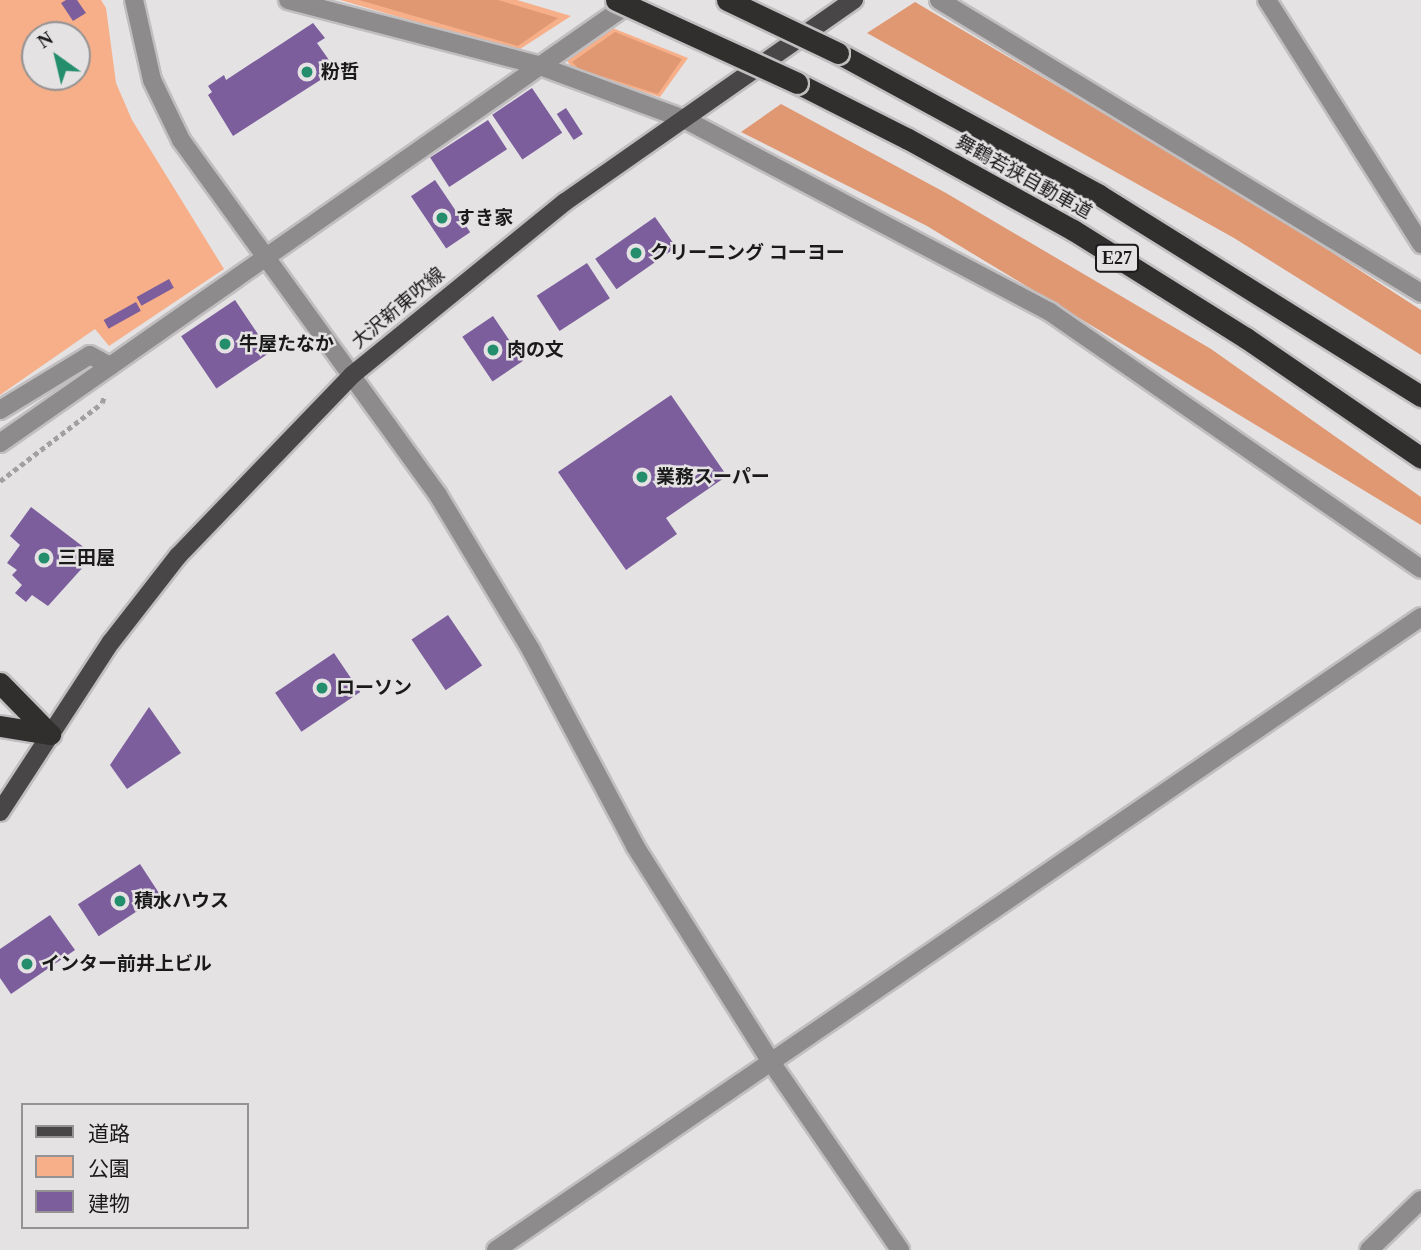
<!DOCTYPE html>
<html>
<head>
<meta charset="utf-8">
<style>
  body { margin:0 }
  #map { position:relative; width:1421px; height:1250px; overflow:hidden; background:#e5e2e4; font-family:"Times New Roman","Noto Sans JP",serif }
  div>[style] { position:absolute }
  .green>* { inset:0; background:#f6af89 }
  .forest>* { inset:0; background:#df9871 }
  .building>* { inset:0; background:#7c5e9d; transform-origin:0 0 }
  .path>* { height:4.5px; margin-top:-2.25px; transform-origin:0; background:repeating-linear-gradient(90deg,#a2a0a2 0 5px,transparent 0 8.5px) }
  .roads { filter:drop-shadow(2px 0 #c1bec0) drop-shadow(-2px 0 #c1bec0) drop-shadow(0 2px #c1bec0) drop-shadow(0 -2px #c1bec0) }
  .minor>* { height:18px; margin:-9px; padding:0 9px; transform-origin:9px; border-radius:9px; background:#8d8b8c }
  .major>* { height:18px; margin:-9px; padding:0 9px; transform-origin:9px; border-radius:9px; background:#484646 }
  .highway>* { height:21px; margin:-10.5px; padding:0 10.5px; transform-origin:10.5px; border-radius:10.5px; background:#312e2e }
  .bridges { filter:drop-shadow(2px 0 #c1bec0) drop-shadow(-2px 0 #c1bec0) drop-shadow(0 2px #c1bec0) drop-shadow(0 -2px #c1bec0) }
  .highway-bridge>* { height:21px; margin:-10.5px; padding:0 10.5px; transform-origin:10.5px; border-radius:10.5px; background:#312e2e }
  .dots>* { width:19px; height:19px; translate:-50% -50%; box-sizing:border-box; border:4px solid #e5e2e4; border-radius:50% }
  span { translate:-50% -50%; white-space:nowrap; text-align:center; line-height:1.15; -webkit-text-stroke:5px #e5e2e4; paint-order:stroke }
  .shield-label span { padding:2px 5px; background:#e5e2e4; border:2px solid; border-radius:5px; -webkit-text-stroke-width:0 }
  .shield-label { font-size:18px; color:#1b1a1b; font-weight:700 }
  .poi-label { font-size:19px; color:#1b1a1b; font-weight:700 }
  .left { translate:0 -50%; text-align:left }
  .street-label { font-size:19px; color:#1b1a1b }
  .legend { position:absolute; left:21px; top:1103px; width:228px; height:126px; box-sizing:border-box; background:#e5e2e4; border:2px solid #949294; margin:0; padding:9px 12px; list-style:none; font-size:21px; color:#1b1a1b }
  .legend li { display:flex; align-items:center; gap:14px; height:35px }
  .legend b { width:35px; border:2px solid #949294 }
  .north { position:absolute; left:21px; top:21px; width:70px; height:70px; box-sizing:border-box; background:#e5e2e4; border:2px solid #949294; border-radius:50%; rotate:326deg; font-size:19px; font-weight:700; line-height:28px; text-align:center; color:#1b1a1b }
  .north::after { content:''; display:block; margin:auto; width:24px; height:32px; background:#248e6c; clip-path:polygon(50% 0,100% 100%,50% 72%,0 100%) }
</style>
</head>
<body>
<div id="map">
  <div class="green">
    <div style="clip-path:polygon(evenodd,0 0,101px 0,106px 8px,116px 83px,132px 120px,224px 269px,109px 346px,95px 329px,0 395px,0 0,35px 35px,77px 35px,77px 77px,35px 77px,35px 35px)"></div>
    <div style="clip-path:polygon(340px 0,517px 0,571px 16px,517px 51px)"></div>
    <div style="clip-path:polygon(610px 27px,688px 58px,660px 97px,573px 69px,565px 58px)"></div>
  </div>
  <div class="forest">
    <div style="clip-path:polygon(359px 0,498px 0,558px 18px,518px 46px)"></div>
    <div style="clip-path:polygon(915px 2px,1259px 205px,1421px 310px,1421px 355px,1234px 238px,867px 33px)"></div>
    <div style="clip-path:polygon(615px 32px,682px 59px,658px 94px,579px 69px,572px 62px)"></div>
    <div style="clip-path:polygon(781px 104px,946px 193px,1211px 349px,1421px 497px,1421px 525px,927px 226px,741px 132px)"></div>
  </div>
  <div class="building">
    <div style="clip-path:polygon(66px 0,77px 0,86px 13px,73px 21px,61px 3px)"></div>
    <div style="clip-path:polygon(313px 23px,325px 38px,317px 43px,336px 70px,233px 136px,208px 95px,212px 92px,208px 86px,224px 75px,226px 80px)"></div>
    <div style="left:532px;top:88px;width:54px;height:48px;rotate:56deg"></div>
    <div style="left:566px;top:108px;width:31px;height:11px;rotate:57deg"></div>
    <div style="left:488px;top:120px;width:35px;height:69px;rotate:57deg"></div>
    <div style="left:435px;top:180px;width:63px;height:29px;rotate:56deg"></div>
    <div style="left:655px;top:217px;width:37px;height:73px;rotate:55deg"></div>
    <div style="left:587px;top:263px;width:42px;height:60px;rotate:57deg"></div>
    <div style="left:169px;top:279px;width:10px;height:37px;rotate:61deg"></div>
    <div style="left:235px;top:300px;width:63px;height:65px;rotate:56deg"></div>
    <div style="left:136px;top:302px;width:10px;height:37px;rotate:61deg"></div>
    <div style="left:493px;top:316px;width:54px;height:37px;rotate:56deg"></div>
    <div style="clip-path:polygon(671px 395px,727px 476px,666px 518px,677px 534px,626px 570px,558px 472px)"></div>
    <div style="clip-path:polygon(31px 507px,94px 555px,48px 606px,32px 595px,26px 602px,15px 593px,22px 585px,12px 575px,17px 570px,7px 563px,20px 545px,10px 536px)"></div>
    <div style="left:448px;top:615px;width:61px;height:44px;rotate:56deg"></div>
    <div style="left:334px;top:653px;width:47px;height:71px;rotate:56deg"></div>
    <div style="clip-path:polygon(149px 707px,181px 753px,127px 789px,110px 765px)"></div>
    <div style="left:140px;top:864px;width:38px;height:74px;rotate:57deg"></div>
    <div style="clip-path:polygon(50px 915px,75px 950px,11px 994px,0 978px,0 949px)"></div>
  </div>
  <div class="path">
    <div style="left:0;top:481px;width:128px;rotate:-37.4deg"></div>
    <div style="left:102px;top:403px;width:6px;rotate:-72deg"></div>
  </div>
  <div class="roads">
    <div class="minor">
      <div style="left:134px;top:0;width:82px;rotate:77.3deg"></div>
      <div style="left:152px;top:80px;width:67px;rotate:64.2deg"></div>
      <div style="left:181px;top:140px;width:438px;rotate:54.1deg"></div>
      <div style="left:438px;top:495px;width:181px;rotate:59deg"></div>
      <div style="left:531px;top:650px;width:222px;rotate:62deg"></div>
      <div style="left:635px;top:846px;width:255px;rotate:57.8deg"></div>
      <div style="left:771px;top:1062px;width:228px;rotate:55.5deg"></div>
      <div style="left:288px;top:0;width:257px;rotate:14.6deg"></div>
      <div style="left:537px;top:65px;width:157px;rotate:20.2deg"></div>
      <div style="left:684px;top:119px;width:414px;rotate:27.8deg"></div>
      <div style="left:1050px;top:312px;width:451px;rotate:34.7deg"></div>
      <div style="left:939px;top:0;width:564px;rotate:31.29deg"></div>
      <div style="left:1267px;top:0;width:289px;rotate:57.7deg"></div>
      <div style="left:0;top:410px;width:105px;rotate:-31.4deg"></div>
      <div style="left:90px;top:355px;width:23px;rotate:29deg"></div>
      <div style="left:0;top:443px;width:773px;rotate:-34.94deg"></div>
      <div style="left:496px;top:1250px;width:1121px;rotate:-34.38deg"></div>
      <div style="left:1369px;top:1250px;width:72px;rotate:-43.9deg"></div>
    </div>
    <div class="major">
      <div style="left:0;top:812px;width:203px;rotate:-56.9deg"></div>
      <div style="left:111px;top:642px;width:109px;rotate:-52.1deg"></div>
      <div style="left:178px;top:556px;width:251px;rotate:-46.1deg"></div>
      <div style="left:352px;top:375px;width:274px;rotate:-39.1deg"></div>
      <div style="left:565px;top:202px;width:353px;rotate:-35deg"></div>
    </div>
    <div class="highway">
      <div style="left:838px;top:53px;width:297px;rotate:28.5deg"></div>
      <div style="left:1099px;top:195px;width:380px;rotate:32deg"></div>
      <div style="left:797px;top:83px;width:124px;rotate:26.8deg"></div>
      <div style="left:908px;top:139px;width:188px;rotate:28.9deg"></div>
      <div style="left:1073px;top:230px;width:204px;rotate:32deg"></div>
      <div style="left:1246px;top:338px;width:212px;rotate:34.4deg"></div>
      <div style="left:0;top:683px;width:71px;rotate:45.6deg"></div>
      <div style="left:0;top:726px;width:51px;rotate:9.1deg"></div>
    </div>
  </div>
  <div class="bridges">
    <div class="highway-bridge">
      <div style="left:616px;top:0;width:199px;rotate:24.6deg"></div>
      <div style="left:727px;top:0;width:123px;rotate:25.5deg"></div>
    </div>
  </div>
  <div class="dots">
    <div style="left:307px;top:72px;background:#248e6c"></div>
    <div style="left:442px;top:218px;background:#248e6c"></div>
    <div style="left:636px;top:253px;background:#248e6c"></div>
    <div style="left:225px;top:344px;background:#248e6c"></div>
    <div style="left:493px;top:350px;background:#248e6c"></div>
    <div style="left:642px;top:477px;background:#248e6c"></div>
    <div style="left:44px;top:558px;background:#248e6c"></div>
    <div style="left:322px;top:688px;background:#248e6c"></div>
    <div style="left:120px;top:901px;background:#248e6c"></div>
    <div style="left:27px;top:964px;background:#248e6c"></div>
  </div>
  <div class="shield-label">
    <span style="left:1117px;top:258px">E27</span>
  </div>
  <div class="poi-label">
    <span class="left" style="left:321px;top:72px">粉哲</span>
    <span class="left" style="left:456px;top:218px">すき家</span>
    <span class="left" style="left:650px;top:253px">クリーニング コーヨー</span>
    <span class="left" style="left:239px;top:344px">牛屋たなか</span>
    <span class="left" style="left:507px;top:350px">肉の文</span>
    <span class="left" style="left:656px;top:477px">業務スーパー</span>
    <span class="left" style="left:58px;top:558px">三田屋</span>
    <span class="left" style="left:336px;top:688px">ローソン</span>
    <span class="left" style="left:134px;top:901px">積水ハウス</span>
    <span class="left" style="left:41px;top:964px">インター前井上ビル</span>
  </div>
  <div class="street-label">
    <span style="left:1024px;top:177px;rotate:29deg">舞鶴若狭自動車道</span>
    <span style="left:398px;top:308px;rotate:-40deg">大沢新東吹線</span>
  </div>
  <ul class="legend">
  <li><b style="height:9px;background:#484646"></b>道路</li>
  <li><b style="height:19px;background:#f6af89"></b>公園</li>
  <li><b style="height:19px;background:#7c5e9d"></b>建物</li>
  </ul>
  <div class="north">N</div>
</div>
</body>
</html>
